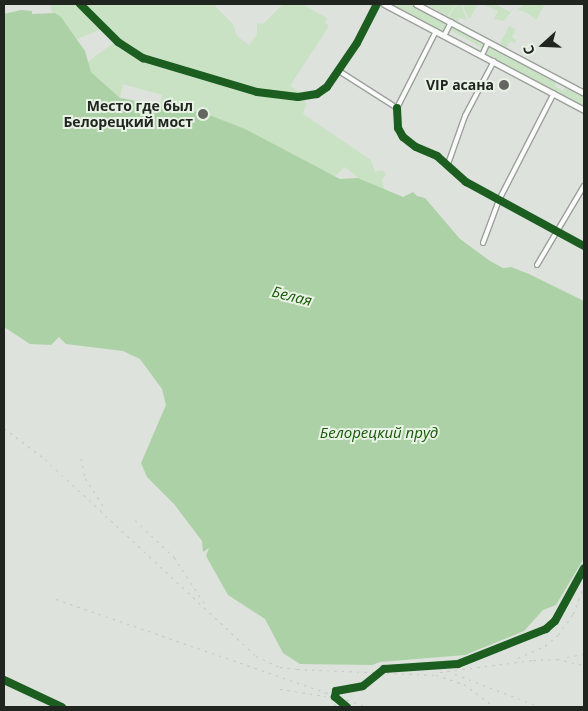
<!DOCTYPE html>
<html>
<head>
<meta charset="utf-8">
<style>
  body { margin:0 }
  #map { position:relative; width:588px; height:711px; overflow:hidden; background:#dde2dc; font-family:"Open Sans",sans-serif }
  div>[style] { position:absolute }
  .green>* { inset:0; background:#c9e2c4 }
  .water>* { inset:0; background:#add1a6 }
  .roads { filter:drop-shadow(1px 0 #9ca09b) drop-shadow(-1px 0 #9ca09b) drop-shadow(0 1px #9ca09b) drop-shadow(0 -1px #9ca09b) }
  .minor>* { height:4px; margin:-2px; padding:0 2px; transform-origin:2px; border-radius:2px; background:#fafbfa }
  .major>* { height:5px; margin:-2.5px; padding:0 2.5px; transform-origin:2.5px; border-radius:2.5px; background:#fafbfa }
  .rail>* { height:1px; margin-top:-0.5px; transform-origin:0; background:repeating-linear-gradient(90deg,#c8c9c8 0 2.5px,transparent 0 7.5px) }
  .cycleway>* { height:8px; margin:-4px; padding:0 4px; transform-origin:4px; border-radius:4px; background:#1b5e20 }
  .dots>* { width:14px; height:14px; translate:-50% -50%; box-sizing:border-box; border:2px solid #e8f3e6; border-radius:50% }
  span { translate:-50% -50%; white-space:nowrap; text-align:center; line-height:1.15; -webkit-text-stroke:4px #e8f3e6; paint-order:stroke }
  .poi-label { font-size:14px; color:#212520; font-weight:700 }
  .right { translate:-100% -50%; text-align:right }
  .water-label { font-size:15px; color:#155804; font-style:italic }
  .frame { position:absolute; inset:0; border:5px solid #212520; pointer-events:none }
  .north { position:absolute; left:518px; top:20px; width:50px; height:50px; -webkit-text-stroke:4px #e8f3e6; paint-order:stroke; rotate:250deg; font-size:14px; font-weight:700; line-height:20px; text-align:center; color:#212520 }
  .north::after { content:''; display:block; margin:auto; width:18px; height:22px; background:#212520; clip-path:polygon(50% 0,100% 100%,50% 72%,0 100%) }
</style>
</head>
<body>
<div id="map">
  <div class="green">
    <div style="clip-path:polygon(50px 4px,78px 4px,102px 29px,75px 40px,61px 17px,52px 13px)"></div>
    <div style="clip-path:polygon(83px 4px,217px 4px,215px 6px,233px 24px,237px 36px,249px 45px,257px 34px,257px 23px,263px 24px,283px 4px,302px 4px,327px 18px,325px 23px,329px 26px,290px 86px,303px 94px,306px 105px,303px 114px,371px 160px,375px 172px,382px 170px,386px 174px,382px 180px,384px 189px,358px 178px,345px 167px,335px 176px,204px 113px,160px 106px,162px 95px,123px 84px,120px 98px,91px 72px,86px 63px,119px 39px)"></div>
    <div style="clip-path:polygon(389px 4px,411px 4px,449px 22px,448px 27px,443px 31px)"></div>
    <div style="clip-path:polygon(426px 4px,455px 4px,448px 16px)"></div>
    <div style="clip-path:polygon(456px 4px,461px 4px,467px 20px,459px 18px,457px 22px,449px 17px)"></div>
    <div style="clip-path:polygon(462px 4px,478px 4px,469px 20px,469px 19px)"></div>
    <div style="clip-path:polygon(482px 4px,495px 4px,510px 12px,516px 5px,504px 21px,494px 19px,498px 11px)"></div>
    <div style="clip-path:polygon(524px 4px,545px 4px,536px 20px,526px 12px,517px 10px)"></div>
    <div style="clip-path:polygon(509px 26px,516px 29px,512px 37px,516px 40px,515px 43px,510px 41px,505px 50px,499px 46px)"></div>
    <div style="clip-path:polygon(452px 27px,484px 45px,483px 48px,450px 30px)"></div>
    <div style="clip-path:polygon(490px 45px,557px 81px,555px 86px,563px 91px,566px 86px,584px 95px,584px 107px,486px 55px)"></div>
  </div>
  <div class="water">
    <div style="clip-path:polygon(21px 10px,32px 11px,32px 14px,55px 13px,61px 17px,85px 51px,91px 72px,120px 98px,204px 113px,245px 129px,340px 179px,358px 178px,403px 197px,413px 192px,417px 196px,425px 198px,460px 239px,490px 261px,503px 268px,511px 267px,529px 274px,584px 301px,584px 558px,556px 605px,543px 610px,524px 631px,465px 655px,380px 662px,372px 665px,300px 664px,283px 653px,265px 619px,228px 595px,206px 556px,209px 548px,203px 552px,202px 541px,174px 504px,147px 477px,141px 463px,166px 405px,162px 389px,140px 359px,123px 351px,66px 344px,59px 337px,51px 345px,30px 344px,4px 327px,4px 14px)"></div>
  </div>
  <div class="roads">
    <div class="minor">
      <div style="left:80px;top:4px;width:54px;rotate:45deg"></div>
      <div style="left:118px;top:42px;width:30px;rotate:33deg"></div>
      <div style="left:143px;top:58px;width:119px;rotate:16.6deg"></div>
      <div style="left:257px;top:92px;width:41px;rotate:7deg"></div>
      <div style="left:298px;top:97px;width:19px;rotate:-9deg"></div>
      <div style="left:317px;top:94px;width:12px;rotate:-35deg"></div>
      <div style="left:327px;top:87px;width:53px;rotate:-55.7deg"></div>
      <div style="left:357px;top:43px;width:44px;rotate:-62.9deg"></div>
      <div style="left:444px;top:36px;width:16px;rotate:-63deg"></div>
      <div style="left:482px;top:55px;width:14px;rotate:-65deg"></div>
      <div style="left:339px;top:71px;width:69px;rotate:32.5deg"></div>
      <div style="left:397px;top:108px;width:86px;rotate:-63.1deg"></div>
      <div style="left:397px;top:108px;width:20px;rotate:87deg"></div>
      <div style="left:398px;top:128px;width:10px;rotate:61deg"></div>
      <div style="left:403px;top:137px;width:16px;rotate:38deg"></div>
      <div style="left:416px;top:147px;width:23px;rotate:23deg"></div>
      <div style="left:437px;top:156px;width:39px;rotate:42deg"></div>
      <div style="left:466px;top:182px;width:134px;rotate:28.5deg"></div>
      <div style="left:448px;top:164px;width:51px;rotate:-70.5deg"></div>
      <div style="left:465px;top:116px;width:62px;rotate:-62.2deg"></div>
      <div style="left:483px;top:243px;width:46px;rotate:-69.6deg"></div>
      <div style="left:499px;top:200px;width:120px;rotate:-62.8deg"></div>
      <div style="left:537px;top:265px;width:92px;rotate:-59.3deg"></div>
      <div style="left:4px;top:680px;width:64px;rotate:25deg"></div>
      <div style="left:347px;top:707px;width:16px;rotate:-140deg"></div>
      <div style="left:335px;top:697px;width:6px;rotate:-81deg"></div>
      <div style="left:336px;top:691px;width:27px;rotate:-10deg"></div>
      <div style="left:363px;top:686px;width:27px;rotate:-39deg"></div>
      <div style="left:384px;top:669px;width:74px;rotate:-3.9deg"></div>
      <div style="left:458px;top:664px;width:95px;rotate:-21.7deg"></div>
      <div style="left:546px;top:629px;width:12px;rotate:-42deg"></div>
      <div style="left:555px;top:621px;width:60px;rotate:-61.3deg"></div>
    </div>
    <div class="major">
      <div style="left:384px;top:4px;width:226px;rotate:27.9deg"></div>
      <div style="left:416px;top:4px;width:190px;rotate:27.9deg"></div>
    </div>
  </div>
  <div class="rail">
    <div style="left:4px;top:428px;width:51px;rotate:37.1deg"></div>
    <div style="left:45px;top:459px;width:289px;rotate:43deg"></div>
    <div style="left:256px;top:656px;width:26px;rotate:25deg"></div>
    <div style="left:280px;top:667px;width:17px;rotate:7deg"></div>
    <div style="left:297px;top:669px;width:139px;rotate:2.5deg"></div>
    <div style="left:436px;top:675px;width:29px;rotate:18deg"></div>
    <div style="left:464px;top:684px;width:39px;rotate:37deg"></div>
    <div style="left:81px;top:458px;width:20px;rotate:79deg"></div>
    <div style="left:85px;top:478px;width:33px;rotate:57deg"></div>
    <div style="left:135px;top:520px;width:54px;rotate:43.5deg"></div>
    <div style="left:174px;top:557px;width:56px;rotate:56.6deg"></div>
    <div style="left:56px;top:599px;width:330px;rotate:19.1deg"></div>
    <div style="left:567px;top:657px;width:17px;rotate:-10deg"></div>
    <div style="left:518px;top:658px;width:30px;rotate:-24deg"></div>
    <div style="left:545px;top:646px;width:17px;rotate:-40deg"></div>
    <div style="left:558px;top:635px;width:26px;rotate:-54deg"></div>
    <div style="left:573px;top:614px;width:31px;rotate:-69deg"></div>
    <div style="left:440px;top:672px;width:94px;rotate:-7.4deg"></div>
    <div style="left:533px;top:660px;width:24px;rotate:-2deg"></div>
    <div style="left:557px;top:659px;width:28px;rotate:13deg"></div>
    <div style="left:455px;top:674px;width:91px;rotate:21.2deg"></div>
    <div style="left:280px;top:689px;width:46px;rotate:8.8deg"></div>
    <div style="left:319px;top:707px;width:29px;rotate:-8deg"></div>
  </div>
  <div class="cycleway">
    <div style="left:80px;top:4px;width:54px;rotate:45deg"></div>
    <div style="left:118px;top:42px;width:30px;rotate:33deg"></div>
    <div style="left:143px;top:58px;width:119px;rotate:16.6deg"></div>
    <div style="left:257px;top:92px;width:41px;rotate:7deg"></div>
    <div style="left:298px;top:97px;width:19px;rotate:-9deg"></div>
    <div style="left:317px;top:94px;width:12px;rotate:-35deg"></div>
    <div style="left:327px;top:87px;width:53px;rotate:-55.7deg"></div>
    <div style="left:357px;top:43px;width:44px;rotate:-62.9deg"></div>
    <div style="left:397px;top:108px;width:20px;rotate:87deg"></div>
    <div style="left:398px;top:128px;width:10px;rotate:61deg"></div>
    <div style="left:403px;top:137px;width:16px;rotate:38deg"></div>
    <div style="left:416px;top:147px;width:23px;rotate:23deg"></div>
    <div style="left:437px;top:156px;width:39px;rotate:42deg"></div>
    <div style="left:466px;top:182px;width:134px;rotate:28.5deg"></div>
    <div style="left:4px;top:680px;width:64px;rotate:25deg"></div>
    <div style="left:347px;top:707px;width:16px;rotate:-140deg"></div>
    <div style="left:335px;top:697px;width:6px;rotate:-81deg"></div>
    <div style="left:336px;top:691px;width:27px;rotate:-10deg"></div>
    <div style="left:363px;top:686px;width:27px;rotate:-39deg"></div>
    <div style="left:384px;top:669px;width:74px;rotate:-3.9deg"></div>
    <div style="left:458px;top:664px;width:95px;rotate:-21.7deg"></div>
    <div style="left:546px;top:629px;width:12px;rotate:-42deg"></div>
    <div style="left:555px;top:621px;width:60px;rotate:-61.3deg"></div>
  </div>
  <div class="dots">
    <div style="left:504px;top:85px;background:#636762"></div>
    <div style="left:203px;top:114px;background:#636762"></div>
  </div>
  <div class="poi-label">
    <span class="right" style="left:494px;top:85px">VIP асана</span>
    <span class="right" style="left:193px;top:114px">Место где был<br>Белорецкий мост</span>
  </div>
  <div class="water-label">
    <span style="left:292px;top:296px;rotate:14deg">Белая</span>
    <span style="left:379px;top:433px">Белорецкий пруд</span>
  </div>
  <div class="frame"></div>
  <div class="north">С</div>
</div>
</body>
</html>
